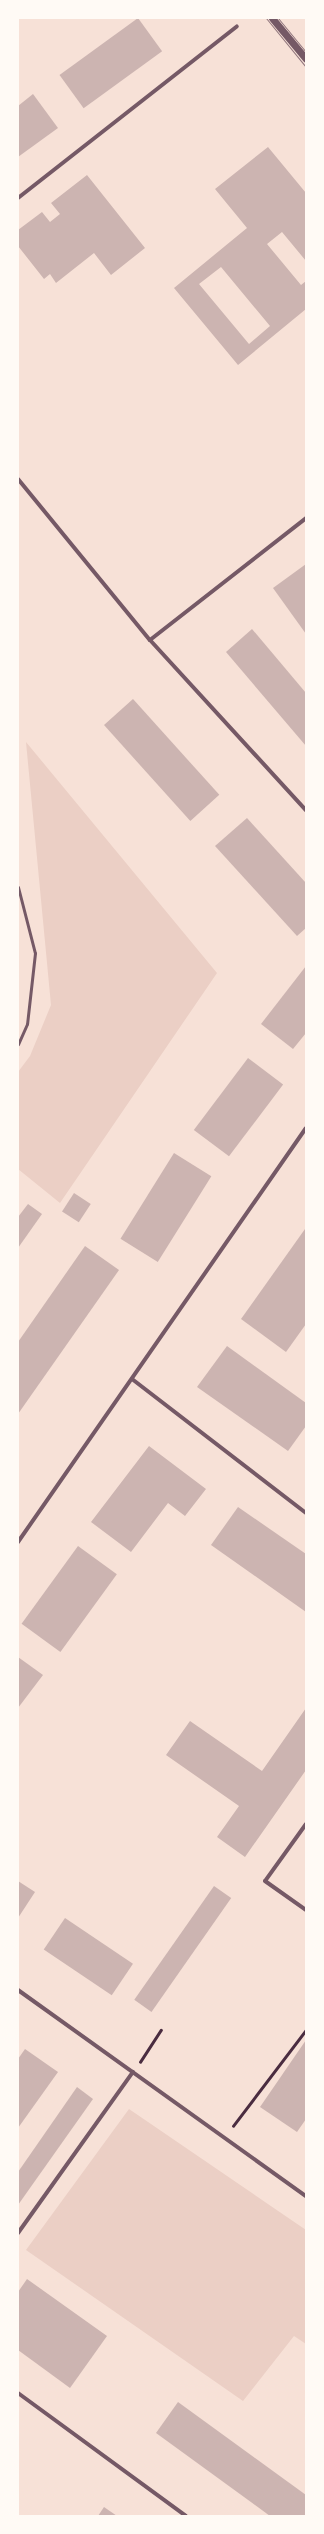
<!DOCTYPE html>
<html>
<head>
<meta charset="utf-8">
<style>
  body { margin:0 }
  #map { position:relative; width:324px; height:2534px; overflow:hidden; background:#f7e1d7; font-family:"Fira Sans Condensed",sans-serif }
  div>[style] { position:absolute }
  .green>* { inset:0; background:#ebcfc5 }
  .building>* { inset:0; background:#ccb4b1; transform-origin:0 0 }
  .path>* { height:2.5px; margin:-1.25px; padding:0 1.25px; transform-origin:1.25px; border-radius:1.25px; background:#4a2c40 }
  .service>* { height:3px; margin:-1.5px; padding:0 1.5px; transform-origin:1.5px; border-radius:1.5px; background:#755966 }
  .minor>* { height:4px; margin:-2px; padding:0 2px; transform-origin:2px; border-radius:2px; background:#755966 }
  .tertiary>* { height:7px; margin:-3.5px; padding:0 3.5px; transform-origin:3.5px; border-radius:3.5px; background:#755966 }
  .tram>* { height:1px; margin:-0.5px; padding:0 0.5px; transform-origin:0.5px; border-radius:0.5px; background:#8f747c }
  span { translate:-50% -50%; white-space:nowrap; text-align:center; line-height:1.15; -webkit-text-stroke:3.5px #fffaf5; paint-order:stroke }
  .frame { position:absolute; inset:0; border:19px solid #fffaf5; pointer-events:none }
</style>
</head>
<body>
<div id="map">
  <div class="green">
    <div style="clip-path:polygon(26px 742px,217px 973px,60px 1203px,18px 1169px,18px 1072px,30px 1056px,51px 1005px)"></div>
    <div style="clip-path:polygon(129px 2109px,306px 2230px,306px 2344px,294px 2336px,243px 2401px,26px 2250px)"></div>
  </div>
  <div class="building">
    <div style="left:138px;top:18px;width:41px;height:97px;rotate:54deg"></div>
    <div style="clip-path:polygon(33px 94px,58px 128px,18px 157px,18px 106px)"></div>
    <div style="clip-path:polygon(evenodd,268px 147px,306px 193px,306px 261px,282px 232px,267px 244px,301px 285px,306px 281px,306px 309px,238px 365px,174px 288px,247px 228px,215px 189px,268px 147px,221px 267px,270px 326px,249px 344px,199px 284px,221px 267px)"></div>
    <div style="clip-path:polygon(87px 175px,145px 248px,111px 275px,94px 253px,56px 283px,50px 274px,44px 279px,18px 246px,18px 230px,42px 212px,50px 222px,60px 214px,51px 203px)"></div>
    <div style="clip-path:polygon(306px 564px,306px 634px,273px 588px)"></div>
    <div style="clip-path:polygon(252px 629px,306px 693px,306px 746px,226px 652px)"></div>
    <div style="left:133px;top:699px;width:129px;height:39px;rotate:48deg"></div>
    <div style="clip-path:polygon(247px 818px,306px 883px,306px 928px,297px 936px,215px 846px)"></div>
    <div style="clip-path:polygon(306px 966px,306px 1033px,293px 1049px,261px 1024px)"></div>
    <div style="left:248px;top:1058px;width:44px;height:90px;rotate:37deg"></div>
    <div style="left:174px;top:1153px;width:44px;height:101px;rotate:32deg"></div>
    <div style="left:74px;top:1193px;width:20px;height:22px;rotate:33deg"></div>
    <div style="clip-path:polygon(28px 1204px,42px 1214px,18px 1248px,18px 1217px)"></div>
    <div style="clip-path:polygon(305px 1229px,306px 1324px,286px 1352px,241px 1319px)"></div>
    <div style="clip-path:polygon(85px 1246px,119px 1270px,18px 1414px,18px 1342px)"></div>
    <div style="clip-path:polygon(227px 1346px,306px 1403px,306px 1426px,288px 1451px,197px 1387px)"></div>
    <div style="clip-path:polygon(149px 1446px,206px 1489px,185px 1516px,168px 1503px,131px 1552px,91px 1522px)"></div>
    <div style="clip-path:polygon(238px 1507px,306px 1554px,306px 1612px,211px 1545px)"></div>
    <div style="left:78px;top:1546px;width:48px;height:96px;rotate:36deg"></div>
    <div style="clip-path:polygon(18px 1657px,43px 1675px,18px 1708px)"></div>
    <div style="clip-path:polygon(306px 1708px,306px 1770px,245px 1857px,217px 1837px,239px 1806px,166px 1755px,190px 1721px,262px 1771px)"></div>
    <div style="clip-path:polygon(18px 1881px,35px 1892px,18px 1918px)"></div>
    <div style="left:214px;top:1886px;width:21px;height:139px;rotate:35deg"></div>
    <div style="left:65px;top:1918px;width:82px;height:38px;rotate:34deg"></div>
    <div style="clip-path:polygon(306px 2040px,306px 2119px,297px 2132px,260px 2107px)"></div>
    <div style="clip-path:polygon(25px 2049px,58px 2072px,18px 2128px,18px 2059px)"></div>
    <div style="clip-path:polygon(77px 2087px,93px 2099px,18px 2205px,18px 2172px)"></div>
    <div style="clip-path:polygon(27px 2279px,107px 2336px,70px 2388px,18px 2350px,18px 2292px)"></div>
    <div style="clip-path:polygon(178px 2402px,306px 2495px,306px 2516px,270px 2516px,156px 2433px)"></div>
    <div style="clip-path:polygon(104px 2507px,117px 2516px,98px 2516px)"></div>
  </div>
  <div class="path">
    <div style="left:140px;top:2062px;width:38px;rotate:-57deg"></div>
    <div style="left:233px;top:2126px;width:121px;rotate:-52.8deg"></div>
  </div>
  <div class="service">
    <div style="left:18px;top:887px;width:68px;rotate:75.6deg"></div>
    <div style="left:35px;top:953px;width:71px;rotate:96.4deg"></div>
    <div style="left:27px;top:1024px;width:22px;rotate:114deg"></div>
  </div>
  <div class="minor">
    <div style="left:18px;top:198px;width:278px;rotate:-38.1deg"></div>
    <div style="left:18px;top:479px;width:208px;rotate:50.7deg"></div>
    <div style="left:150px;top:640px;width:231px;rotate:47.5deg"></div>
    <div style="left:150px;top:640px;width:198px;rotate:-38deg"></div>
    <div style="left:132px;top:1379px;width:220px;rotate:37.6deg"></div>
    <div style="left:18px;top:1542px;width:504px;rotate:-55.18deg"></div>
    <div style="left:306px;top:1824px;width:70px;rotate:125.7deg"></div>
    <div style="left:265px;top:1881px;width:50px;rotate:35.3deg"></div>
    <div style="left:18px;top:1990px;width:354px;rotate:35.6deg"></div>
    <div style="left:18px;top:2233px;width:198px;rotate:-54.5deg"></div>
    <div style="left:18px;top:2393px;width:208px;rotate:36.2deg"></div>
  </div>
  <div class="tertiary">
    <div style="left:272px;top:18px;width:53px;rotate:50.3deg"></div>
  </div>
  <div class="tram">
    <div style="left:266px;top:18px;width:63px;rotate:50.8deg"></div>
    <div style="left:278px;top:18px;width:44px;rotate:50.5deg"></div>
  </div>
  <div class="frame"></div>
</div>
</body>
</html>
